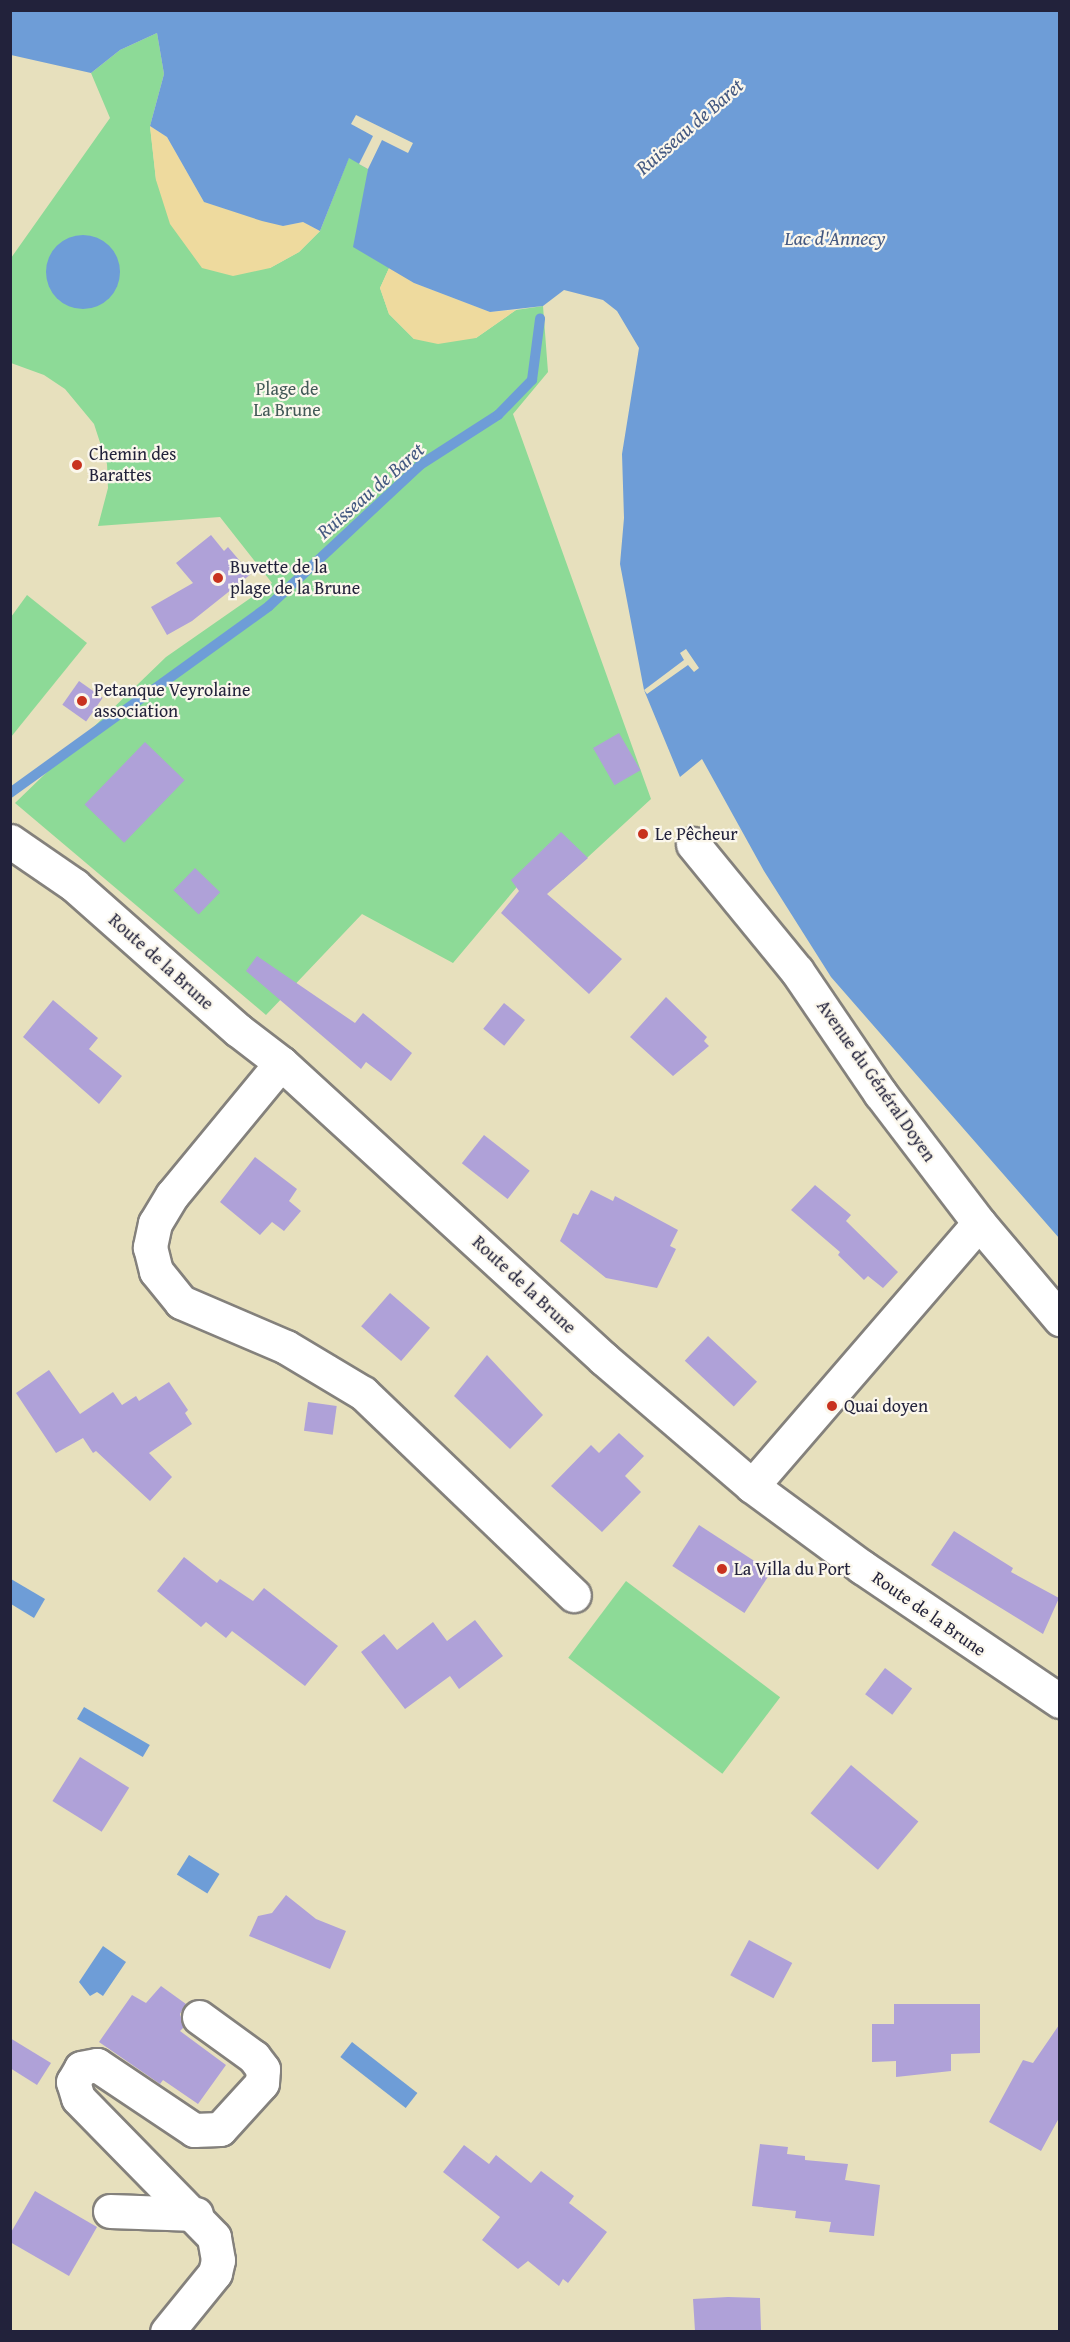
<!DOCTYPE html>
<html>
<head>
<meta charset="utf-8">
<style>
  body { margin:0 }
  #map { position:relative; width:1070px; height:2342px; overflow:hidden; background:#e7e0bd; font-family:"Gentium Book Plus",serif }
  div>[style] { position:absolute }
  .green>* { inset:0; background:#8dda97; transform-origin:0 0 }
  .sand>* { inset:0; background:#eeda9e }
  .water>* { inset:0; background:#6e9dd7; transform-origin:0 0 }
  .round { border-radius:50% }
  .pier>* { inset:0; background:#e7e0bd }
  .stream>* { height:10px; margin:-5px; padding:0 5px; transform-origin:5px; border-radius:5px; background:#6e9dd7 }
  .building>* { inset:0; background:#afa1d8; transform-origin:0 0 }
  .roads { filter:drop-shadow(2px 0 #84817c) drop-shadow(-2px 0 #84817c) drop-shadow(0 2px #84817c) drop-shadow(0 -2px #84817c) }
  .minor>* { height:33px; margin:-16.5px; padding:0 16.5px; transform-origin:16.5px; border-radius:16.5px; background:#fff }
  .dots>* { width:16px; height:16px; translate:-50% -50%; box-sizing:border-box; border:3px solid #fbf7ec; border-radius:50% }
  span { translate:-50% -50%; white-space:nowrap; text-align:center; line-height:1.15; -webkit-text-stroke:4.5px #fbf7ec; paint-order:stroke }
  .park-label { font-size:18px; color:#425957 }
  .poi-label { font-size:18px; color:#22223b }
  .left { translate:0 -50%; text-align:left }
  .street-label { font-size:18px; color:#22223b }
  .water-label { font-size:20px; color:#445981; font-style:italic }
  .frame { position:absolute; inset:0; border:12px solid #22223b; pointer-events:none }
</style>
</head>
<body>
<div id="map">
  <div class="green">
    <div style="clip-path:polygon(157px 33px,164px 74px,150px 126px,156px 180px,270px 268px,299px 252px,320px 231px,349px 157px,368px 169px,363px 252px,390px 266px,380px 288px,389px 314px,414px 339px,476px 338px,516px 310px,543px 306px,548px 372px,513px 414px,651px 799px,563px 880px,532px 869px,453px 963px,362px 914px,266px 1015px,15px 803px,166px 657px,272px 583px,220px 517px,98px 526px,108px 488px,107px 464px,94px 424px,65px 389px,44px 375px,11px 363px,11px 258px,110px 118px,91px 73px,120px 50px)"></div>
    <div style="clip-path:polygon(27px 595px,87px 643px,11px 737px,11px 617px)"></div>
    <div style="left:626px;top:1581px;width:193px;height:96px;rotate:37deg"></div>
  </div>
  <div class="sand">
    <div style="clip-path:polygon(150px 126px,167px 137px,204px 202px,283px 226px,303px 222px,320px 231px,299px 252px,270px 268px,233px 276px,202px 268px,170px 224px,156px 180px)"></div>
    <div style="clip-path:polygon(390px 266px,414px 283px,490px 312px,516px 310px,476px 338px,438px 344px,414px 339px,389px 314px,380px 288px)"></div>
  </div>
  <div class="water">
    <div style="clip-path:polygon(11px 10px,1059px 11px,1059px 1238px,831px 977px,764px 871px,702px 759px,680px 777px,644px 690px,620px 564px,624px 518px,622px 454px,639px 348px,617px 311px,603px 300px,564px 290px,543px 306px,490px 312px,414px 283px,353px 247px,368px 169px,349px 158px,320px 231px,303px 222px,283px 226px,262px 221px,204px 202px,167px 137px,150px 126px,164px 74px,157px 33px,120px 50px,91px 73px,11px 55px)"></div>
    <div class="round" style="left:46px;top:235px;width:74px;height:74px"></div>
    <div style="clip-path:polygon(11px 1579px,45px 1599px,34px 1618px,11px 1604px)"></div>
    <div style="left:84px;top:1707px;width:76px;height:14px;rotate:30deg"></div>
    <div style="left:189px;top:1855px;width:36px;height:23px;rotate:32deg"></div>
    <div style="clip-path:polygon(103px 1946px,126px 1962px,103px 1996px,97px 1992px,90px 1996px,79px 1982px)"></div>
    <div style="left:352px;top:2042px;width:83px;height:19px;rotate:38deg"></div>
  </div>
  <div class="pier">
    <div style="clip-path:polygon(356px 115px,413px 143px,408px 153px,382px 140px,368px 169px,359px 164px,373px 136px,351px 124px)"></div>
    <div style="clip-path:polygon(686px 649px,699px 668px,694px 672px,688px 665px,647px 694px,644px 690px,684px 660px,680px 653px)"></div>
  </div>
  <div class="stream">
    <div style="left:10px;top:793px;width:319px;rotate:-35.8deg"></div>
    <div style="left:269px;top:606px;width:207px;rotate:-43deg"></div>
    <div style="left:420px;top:465px;width:93px;rotate:-32.7deg"></div>
    <div style="left:498px;top:415px;width:49px;rotate:-45.8deg"></div>
    <div style="left:532px;top:380px;width:62px;rotate:-82.5deg"></div>
  </div>
  <div class="building">
    <div style="clip-path:polygon(211px 535px,224px 551px,228px 547px,251px 574px,192px 621px,167px 635px,151px 607px,193px 583px,176px 563px)"></div>
    <div style="left:79px;top:681px;width:29px;height:29px;rotate:35deg"></div>
    <div style="left:619px;top:733px;width:43px;height:30px;rotate:60deg"></div>
    <div style="left:145px;top:742px;width:55px;height:87px;rotate:44deg"></div>
    <div style="clip-path:polygon(561px 832px,588px 858px,547px 894px,622px 959px,589px 994px,501px 913px,519px 891px,511px 880px)"></div>
    <div style="left:195px;top:868px;width:35px;height:31px;rotate:44deg"></div>
    <div style="clip-path:polygon(257px 956px,355px 1023px,363px 1013px,412px 1053px,391px 1081px,366px 1062px,361px 1069px,246px 971px)"></div>
    <div style="clip-path:polygon(666px 997px,707px 1037px,704px 1041px,709px 1046px,673px 1076px,630px 1037px)"></div>
    <div style="clip-path:polygon(53px 1000px,98px 1038px,89px 1049px,122px 1076px,99px 1104px,23px 1037px)"></div>
    <div style="left:504px;top:1003px;width:27px;height:33px;rotate:39deg"></div>
    <div style="left:484px;top:1135px;width:58px;height:36px;rotate:38deg"></div>
    <div style="clip-path:polygon(255px 1157px,297px 1189px,289px 1201px,301px 1211px,284px 1231px,272px 1222px,260px 1235px,220px 1202px)"></div>
    <div style="clip-path:polygon(815px 1185px,851px 1215px,846px 1221px,898px 1272px,883px 1288px,868px 1276px,864px 1280px,838px 1255px,840px 1252px,791px 1210px)"></div>
    <div style="clip-path:polygon(591px 1190px,613px 1201px,615px 1196px,678px 1230px,670px 1246px,676px 1249px,657px 1288px,606px 1278px,560px 1241px,573px 1213px,578px 1215px)"></div>
    <div style="left:390px;top:1293px;width:53px;height:44px;rotate:41deg"></div>
    <div style="left:708px;top:1336px;width:67px;height:34px;rotate:43deg"></div>
    <div style="clip-path:polygon(487px 1355px,543px 1415px,510px 1449px,454px 1396px)"></div>
    <div style="clip-path:polygon(49px 1370px,80px 1414px,113px 1392px,122px 1405px,136px 1396px,139px 1401px,169px 1382px,188px 1410px,185px 1413px,192px 1424px,149px 1453px,172px 1477px,150px 1501px,96px 1451px,93px 1453px,83px 1438px,56px 1453px,16px 1393px)"></div>
    <div style="left:308px;top:1402px;width:29px;height:29px;rotate:8deg"></div>
    <div style="clip-path:polygon(619px 1433px,644px 1456px,625px 1476px,641px 1492px,602px 1532px,551px 1486px,591px 1445px,599px 1453px)"></div>
    <div style="left:699px;top:1525px;width:86px;height:49px;rotate:33deg"></div>
    <div style="clip-path:polygon(954px 1531px,1013px 1568px,1011px 1572px,1059px 1598px,1043px 1634px,931px 1565px)"></div>
    <div style="clip-path:polygon(184px 1557px,217px 1583px,220px 1579px,253px 1601px,264px 1588px,338px 1646px,305px 1686px,232px 1631px,226px 1638px,206px 1622px,201px 1627px,157px 1591px)"></div>
    <div style="clip-path:polygon(475px 1620px,503px 1656px,459px 1689px,450px 1676px,405px 1709px,361px 1652px,384px 1634px,397px 1650px,433px 1622px,447px 1641px)"></div>
    <div style="left:885px;top:1668px;width:34px;height:33px;rotate:37deg"></div>
    <div style="left:80px;top:1757px;width:58px;height:52px;rotate:32deg"></div>
    <div style="left:851px;top:1765px;width:88px;height:63px;rotate:40deg"></div>
    <div style="clip-path:polygon(286px 1895px,316px 1919px,346px 1931px,330px 1969px,249px 1936px,258px 1916px,272px 1913px)"></div>
    <div style="left:749px;top:1940px;width:49px;height:40px;rotate:28deg"></div>
    <div style="clip-path:polygon(161px 1986px,186px 2004px,180px 2014px,184px 2027px,180px 2031px,226px 2065px,198px 2104px,163px 2080px,160px 2084px,99px 2042px,132px 1995px,146px 2003px)"></div>
    <div style="clip-path:polygon(894px 2004px,980px 2004px,980px 2053px,951px 2054px,951px 2071px,896px 2077px,896px 2061px,872px 2062px,872px 2024px,894px 2024px)"></div>
    <div style="clip-path:polygon(1059px 2025px,1059px 2118px,1041px 2151px,989px 2122px,1023px 2060px,1033px 2063px)"></div>
    <div style="clip-path:polygon(10px 2038px,51px 2063px,37px 2085px,10px 2068px)"></div>
    <div style="clip-path:polygon(760px 2144px,788px 2147px,787px 2154px,805px 2156px,805px 2160px,848px 2164px,845px 2180px,880px 2185px,874px 2236px,829px 2232px,831px 2222px,795px 2218px,796px 2211px,752px 2206px)"></div>
    <div style="clip-path:polygon(464px 2145px,489px 2164px,496px 2155px,531px 2183px,541px 2171px,574px 2196px,569px 2203px,607px 2232px,568px 2283px,563px 2279px,559px 2286px,528px 2261px,518px 2269px,482px 2240px,500px 2217px,443px 2172px)"></div>
    <div style="clip-path:polygon(35px 2191px,97px 2227px,69px 2276px,10px 2242px,10px 2234px)"></div>
    <div style="clip-path:polygon(728px 2297px,760px 2298px,761px 2331px,695px 2331px,693px 2299px)"></div>
  </div>
  <div class="roads">
    <div class="minor">
      <div style="left:10px;top:841px;width:78px;rotate:34.5deg"></div>
      <div style="left:74px;top:885px;width:219px;rotate:41.5deg"></div>
      <div style="left:238px;top:1030px;width:54px;rotate:37.5deg"></div>
      <div style="left:281px;top:1063px;width:438px;rotate:42.5deg"></div>
      <div style="left:604px;top:1359px;width:195px;rotate:40.6deg"></div>
      <div style="left:752px;top:1486px;width:137px;rotate:36.4deg"></div>
      <div style="left:862px;top:1567px;width:239px;rotate:34.1deg"></div>
      <div style="left:693px;top:844px;width:164px;rotate:50.7deg"></div>
      <div style="left:797px;top:971px;width:148px;rotate:55.8deg"></div>
      <div style="left:880px;top:1093px;width:163px;rotate:52.7deg"></div>
      <div style="left:979px;top:1223px;width:126px;rotate:49.8deg"></div>
      <div style="left:281px;top:1063px;width:171px;rotate:129.5deg"></div>
      <div style="left:172px;top:1195px;width:33px;rotate:121deg"></div>
      <div style="left:155px;top:1223px;width:25px;rotate:102deg"></div>
      <div style="left:150px;top:1247px;width:25px;rotate:76deg"></div>
      <div style="left:156px;top:1271px;width:40px;rotate:51deg"></div>
      <div style="left:181px;top:1302px;width:114px;rotate:23.2deg"></div>
      <div style="left:286px;top:1347px;width:90px;rotate:30.9deg"></div>
      <div style="left:363px;top:1393px;width:292px;rotate:43.8deg"></div>
      <div style="left:752px;top:1486px;width:347px;rotate:-49.2deg"></div>
      <div style="left:110px;top:2211px;width:86px;rotate:2deg"></div>
      <div style="left:167px;top:2332px;width:76px;rotate:-50.9deg"></div>
      <div style="left:215px;top:2273px;width:13px;rotate:-77deg"></div>
      <div style="left:218px;top:2260px;width:23px;rotate:-100deg"></div>
      <div style="left:214px;top:2237px;width:194px;rotate:-134.4deg"></div>
      <div style="left:78px;top:2098px;width:17px;rotate:-107deg"></div>
      <div style="left:73px;top:2082px;width:16px;rotate:-60deg"></div>
      <div style="left:81px;top:2068px;width:16px;rotate:-11deg"></div>
      <div style="left:97px;top:2065px;width:117px;rotate:33.8deg"></div>
      <div style="left:194px;top:2130px;width:26px;rotate:-2deg"></div>
      <div style="left:220px;top:2129px;width:62px;rotate:-47.6deg"></div>
      <div style="left:262px;top:2083px;width:14px;rotate:-86deg"></div>
      <div style="left:263px;top:2069px;width:15px;rotate:-127deg"></div>
      <div style="left:254px;top:2057px;width:68px;rotate:-144deg"></div>
    </div>
  </div>
  <div class="dots">
    <div style="left:77px;top:465px;background:#c8321e"></div>
    <div style="left:218px;top:578px;background:#c8321e"></div>
    <div style="left:82px;top:701px;background:#c8321e"></div>
    <div style="left:643px;top:834px;background:#c8321e"></div>
    <div style="left:832px;top:1406px;background:#c8321e"></div>
    <div style="left:722px;top:1569px;background:#c8321e"></div>
  </div>
  <div class="park-label">
    <span style="left:287px;top:400px">Plage de<br>La Brune</span>
  </div>
  <div class="poi-label">
    <span class="left" style="left:89px;top:465px">Chemin des<br>Barattes</span>
    <span class="left" style="left:230px;top:578px">Buvette de la<br>plage de la Brune</span>
    <span class="left" style="left:94px;top:701px">Petanque Veyrolaine<br>association</span>
    <span class="left" style="left:655px;top:834px">Le Pêcheur</span>
    <span class="left" style="left:844px;top:1406px">Quai doyen</span>
    <span class="left" style="left:734px;top:1569px">La Villa du Port</span>
  </div>
  <div class="street-label">
    <span style="left:161px;top:962px;rotate:42deg">Route de la Brune</span>
    <span style="left:876px;top:1081px;rotate:55deg">Avenue du Général Doyen</span>
    <span style="left:524px;top:1285px;rotate:43deg">Route de la Brune</span>
    <span style="left:929px;top:1614px;rotate:35deg">Route de la Brune</span>
  </div>
  <div class="water-label">
    <span style="left:689px;top:126px;rotate:-41deg">Ruisseau de Baret</span>
    <span style="left:835px;top:237px">Lac d'Annecy</span>
    <span style="left:370px;top:490px;rotate:-41deg">Ruisseau de Baret</span>
  </div>
  <div class="frame"></div>
</div>
</body>
</html>
